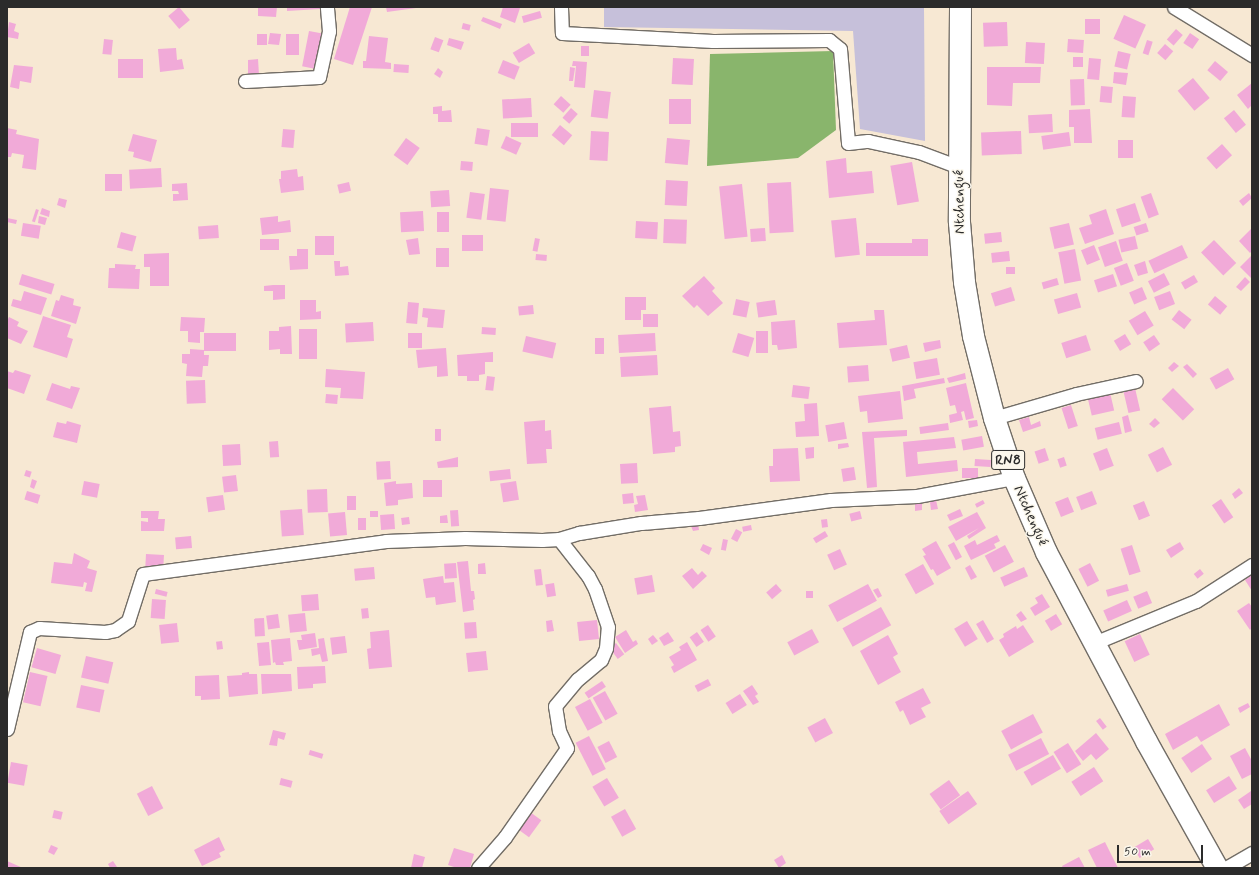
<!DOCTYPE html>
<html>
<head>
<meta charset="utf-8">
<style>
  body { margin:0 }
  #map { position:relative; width:1259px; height:875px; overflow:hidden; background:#f7e8d3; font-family:Mynerve,sans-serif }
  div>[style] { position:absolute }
  .industrial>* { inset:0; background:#c6c0da }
  .forest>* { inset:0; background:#89b56c }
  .building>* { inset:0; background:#f1aad8; transform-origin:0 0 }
  .roads { filter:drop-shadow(1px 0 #726d66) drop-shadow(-1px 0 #726d66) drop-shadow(0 1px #726d66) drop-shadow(0 -1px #726d66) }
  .street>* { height:13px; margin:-6.5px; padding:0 6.5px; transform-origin:6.5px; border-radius:6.5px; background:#fff }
  .primary>* { height:21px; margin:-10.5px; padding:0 10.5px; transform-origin:10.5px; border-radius:10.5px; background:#fff }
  span { translate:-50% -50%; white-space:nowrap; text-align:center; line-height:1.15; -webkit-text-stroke:3px #fbf7ec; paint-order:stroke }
  .shield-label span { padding:1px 3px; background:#fbf7ec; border:1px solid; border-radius:3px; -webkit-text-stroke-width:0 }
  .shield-label { font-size:14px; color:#2b2b2b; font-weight:700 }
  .street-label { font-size:15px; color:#2b2b2b }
  .frame { position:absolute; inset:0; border:8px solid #2b2b2b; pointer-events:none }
  .scale { position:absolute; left:1117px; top:845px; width:86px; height:18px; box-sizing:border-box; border:2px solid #2b2b2b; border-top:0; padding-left:5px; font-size:12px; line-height:14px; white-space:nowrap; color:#2b2b2b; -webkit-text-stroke:3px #fbf7ec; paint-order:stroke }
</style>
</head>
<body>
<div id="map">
  <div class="industrial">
    <div style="clip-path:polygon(604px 7px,924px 7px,925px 141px,860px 129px,853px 31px,604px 27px)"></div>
  </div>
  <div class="forest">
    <div style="clip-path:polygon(833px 51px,836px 130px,798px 158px,707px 166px,710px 54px)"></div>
  </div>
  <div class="building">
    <div style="left:179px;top:7px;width:17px;height:14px;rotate:50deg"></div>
    <div style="clip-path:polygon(258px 7px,277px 7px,276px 17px,258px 16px)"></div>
    <div style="clip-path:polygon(287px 7px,320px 7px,320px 9px,287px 11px)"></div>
    <div style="clip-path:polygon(350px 7px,372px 7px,353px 65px,334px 59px)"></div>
    <div style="clip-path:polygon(386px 7px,416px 7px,416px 8px,387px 12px)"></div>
    <div style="clip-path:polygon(503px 7px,520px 8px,515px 23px,500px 17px)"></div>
    <div style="left:540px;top:11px;width:7px;height:19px;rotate:74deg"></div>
    <div style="left:1124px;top:15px;width:24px;height:26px;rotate:24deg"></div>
    <div style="clip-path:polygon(483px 17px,502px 24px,500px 29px,481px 21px)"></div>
    <div style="left:1085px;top:19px;width:15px;height:15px"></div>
    <div style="clip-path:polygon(9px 22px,16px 24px,14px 31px,19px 33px,18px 39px,7px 37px)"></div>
    <div style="left:1007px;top:22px;width:24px;height:24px;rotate:88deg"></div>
    <div style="left:463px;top:23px;width:8px;height:6px;rotate:14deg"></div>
    <div style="left:1176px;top:29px;width:9px;height:14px;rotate:41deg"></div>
    <div style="left:309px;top:31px;width:15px;height:36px;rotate:11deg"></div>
    <div style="clip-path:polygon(270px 33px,281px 34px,279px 45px,268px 44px)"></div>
    <div style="left:1190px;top:33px;width:11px;height:12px;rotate:34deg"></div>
    <div style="left:257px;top:34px;width:10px;height:11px"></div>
    <div style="left:286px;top:34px;width:13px;height:21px"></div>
    <div style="clip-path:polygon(369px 36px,388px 38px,385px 62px,391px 63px,391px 69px,363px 68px,363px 61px,366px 61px)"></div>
    <div style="left:435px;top:37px;width:9px;height:13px;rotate:21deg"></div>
    <div style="clip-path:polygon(449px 38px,464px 42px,461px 50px,447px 45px)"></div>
    <div style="left:104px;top:39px;width:9px;height:15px;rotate:6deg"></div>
    <div style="left:1068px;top:39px;width:16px;height:13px;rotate:4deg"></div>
    <div style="left:1147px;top:40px;width:6px;height:14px;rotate:18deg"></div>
    <div style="left:1026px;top:42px;width:19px;height:21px;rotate:3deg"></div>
    <div style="left:529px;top:43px;width:12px;height:19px;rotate:59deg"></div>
    <div style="left:1165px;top:44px;width:11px;height:12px;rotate:41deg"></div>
    <div style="left:581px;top:46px;width:8px;height:10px"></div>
    <div style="clip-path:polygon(176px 48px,177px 60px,182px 59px,184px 69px,160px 72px,158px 49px)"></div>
    <div style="left:1118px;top:51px;width:13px;height:16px;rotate:13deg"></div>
    <div style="left:1073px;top:57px;width:10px;height:10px"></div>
    <div style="left:673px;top:58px;width:21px;height:26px;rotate:3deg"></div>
    <div style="left:1089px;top:58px;width:12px;height:21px;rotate:5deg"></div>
    <div style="left:143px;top:59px;width:19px;height:25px;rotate:90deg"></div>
    <div style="clip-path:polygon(258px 59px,259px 75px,248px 75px,248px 60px)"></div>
    <div style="left:503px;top:60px;width:18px;height:14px;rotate:22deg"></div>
    <div style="clip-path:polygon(573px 61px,587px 62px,585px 88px,574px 87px,576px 66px,572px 66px)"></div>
    <div style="left:1215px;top:61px;width:17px;height:12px;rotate:40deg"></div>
    <div style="left:394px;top:64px;width:15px;height:8px;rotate:4deg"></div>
    <div style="clip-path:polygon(14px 65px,33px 67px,31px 83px,20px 81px,19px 89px,10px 87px)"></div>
    <div style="clip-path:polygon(570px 67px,575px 68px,573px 81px,569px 81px)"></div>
    <div style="clip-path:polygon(987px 67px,1041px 67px,1040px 83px,1013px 83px,1012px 106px,987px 105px)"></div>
    <div style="clip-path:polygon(438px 68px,443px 72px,440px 78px,434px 74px)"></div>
    <div style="clip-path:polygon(1114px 72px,1128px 73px,1126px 85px,1113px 83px)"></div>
    <div style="left:1193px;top:78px;width:26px;height:20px;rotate:50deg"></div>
    <div style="left:1084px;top:79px;width:26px;height:14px;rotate:88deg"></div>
    <div style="clip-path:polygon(1252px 83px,1252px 105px,1248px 109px,1237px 95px)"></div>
    <div style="left:1101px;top:86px;width:12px;height:16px;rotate:5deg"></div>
    <div style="left:594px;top:90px;width:17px;height:27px;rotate:7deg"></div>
    <div style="left:561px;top:96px;width:13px;height:11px;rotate:42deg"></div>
    <div style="left:1123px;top:96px;width:13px;height:21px;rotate:4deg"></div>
    <div style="left:531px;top:98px;width:19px;height:29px;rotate:87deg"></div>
    <div style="left:669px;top:99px;width:22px;height:25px"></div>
    <div style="clip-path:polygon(442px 106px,442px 111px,451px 110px,452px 122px,438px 122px,438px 114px,433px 114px,433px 107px)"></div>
    <div style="left:571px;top:108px;width:9px;height:13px;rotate:41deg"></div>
    <div style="clip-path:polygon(1090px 109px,1092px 143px,1074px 143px,1074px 127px,1069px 127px,1069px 110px)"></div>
    <div style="left:1234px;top:110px;width:19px;height:13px;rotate:51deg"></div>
    <div style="left:1052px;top:114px;width:18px;height:24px;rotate:87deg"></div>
    <div style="left:511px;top:123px;width:27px;height:14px"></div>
    <div style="left:560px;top:125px;width:16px;height:13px;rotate:40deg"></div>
    <div style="clip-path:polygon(7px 128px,17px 130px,16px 134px,39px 139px,36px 170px,22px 168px,24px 155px,12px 153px,11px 157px,7px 157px)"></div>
    <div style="left:477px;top:128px;width:13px;height:16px;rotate:9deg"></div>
    <div style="left:283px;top:129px;width:12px;height:18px;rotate:5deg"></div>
    <div style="left:591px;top:131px;width:18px;height:29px;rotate:3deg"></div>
    <div style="left:1021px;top:131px;width:23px;height:40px;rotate:88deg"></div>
    <div style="left:1069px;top:132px;width:14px;height:28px;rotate:82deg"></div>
    <div style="clip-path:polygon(133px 134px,157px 140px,151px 162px,133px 157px,134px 152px,128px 151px)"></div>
    <div style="left:506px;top:136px;width:17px;height:13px;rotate:24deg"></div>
    <div style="left:406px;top:138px;width:17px;height:21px;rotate:36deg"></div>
    <div style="left:667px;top:138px;width:23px;height:25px;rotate:5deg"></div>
    <div style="left:1133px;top:140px;width:18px;height:15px;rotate:90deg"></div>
    <div style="left:1222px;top:144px;width:15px;height:21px;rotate:48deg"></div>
    <div style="clip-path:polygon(846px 158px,847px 173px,872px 171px,874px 193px,829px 198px,826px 161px)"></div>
    <div style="left:461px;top:161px;width:12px;height:9px;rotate:5deg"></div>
    <div style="left:912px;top:162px;width:40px;height:22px;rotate:80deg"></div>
    <div style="left:161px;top:168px;width:19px;height:32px;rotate:87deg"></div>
    <div style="clip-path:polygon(297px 169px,298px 177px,303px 176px,304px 190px,281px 193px,279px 179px,281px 179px,281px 171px)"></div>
    <div style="left:105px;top:174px;width:17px;height:17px"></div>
    <div style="left:666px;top:180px;width:22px;height:25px;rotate:3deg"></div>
    <div style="left:349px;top:182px;width:9px;height:12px;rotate:77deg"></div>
    <div style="left:791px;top:182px;width:50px;height:24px;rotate:87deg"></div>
    <div style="clip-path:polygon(187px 183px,188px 200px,173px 201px,173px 194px,179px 194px,178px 191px,172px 191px,172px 184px)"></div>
    <div style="left:742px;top:184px;width:53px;height:23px;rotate:84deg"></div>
    <div style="left:490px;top:188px;width:19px;height:32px;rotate:6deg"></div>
    <div style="left:449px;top:190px;width:16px;height:19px;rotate:86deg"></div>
    <div style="left:470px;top:192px;width:15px;height:26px;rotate:8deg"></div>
    <div style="left:1151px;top:193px;width:23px;height:11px;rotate:70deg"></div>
    <div style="clip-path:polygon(1249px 193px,1252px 198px,1243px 206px,1239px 201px)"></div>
    <div style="clip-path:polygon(59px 198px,67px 200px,65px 208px,57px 205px)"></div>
    <div style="left:1135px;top:203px;width:19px;height:20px;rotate:72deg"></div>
    <div style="clip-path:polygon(42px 208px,50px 211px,49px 217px,40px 214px)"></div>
    <div style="left:36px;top:209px;width:3px;height:13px;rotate:18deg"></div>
    <div style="clip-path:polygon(1106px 209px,1114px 234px,1085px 244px,1079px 228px,1092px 224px,1089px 215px)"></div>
    <div style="left:423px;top:211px;width:20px;height:23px;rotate:87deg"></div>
    <div style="left:437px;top:212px;width:12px;height:20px"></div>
    <div style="clip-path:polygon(39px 216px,47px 218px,45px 225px,38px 223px)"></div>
    <div style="clip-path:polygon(278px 216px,278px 222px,290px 220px,291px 232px,262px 235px,260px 218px)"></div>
    <div style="clip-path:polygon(7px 218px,17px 220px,16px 224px,7px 222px)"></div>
    <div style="left:856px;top:218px;width:37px;height:25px;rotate:84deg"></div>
    <div style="left:664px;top:219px;width:23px;height:24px;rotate:2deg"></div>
    <div style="left:636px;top:221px;width:22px;height:17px;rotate:3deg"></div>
    <div style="left:23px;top:223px;width:18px;height:13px;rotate:9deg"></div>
    <div style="left:1069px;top:223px;width:22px;height:20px;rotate:77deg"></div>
    <div style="left:1146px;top:223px;width:9px;height:13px;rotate:72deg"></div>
    <div style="left:218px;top:225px;width:13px;height:20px;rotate:86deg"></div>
    <div style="left:765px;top:228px;width:13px;height:15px;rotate:86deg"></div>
    <div style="clip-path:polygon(1252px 228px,1252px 251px,1250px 253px,1239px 241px)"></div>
    <div style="left:121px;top:232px;width:16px;height:16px;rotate:15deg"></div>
    <div style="left:1001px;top:232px;width:10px;height:17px;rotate:84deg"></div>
    <div style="left:462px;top:235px;width:21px;height:16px"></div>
    <div style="left:315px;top:236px;width:19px;height:19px"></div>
    <div style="left:1135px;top:236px;width:13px;height:17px;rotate:77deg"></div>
    <div style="clip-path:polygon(418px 238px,420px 254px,409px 255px,406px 240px)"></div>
    <div style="left:535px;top:238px;width:5px;height:13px;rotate:11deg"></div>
    <div style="left:279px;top:239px;width:11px;height:19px;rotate:90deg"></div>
    <div style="clip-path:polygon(912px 239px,928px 239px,928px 256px,866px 256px,866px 243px,912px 243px)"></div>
    <div style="left:1214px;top:240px;width:32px;height:18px;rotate:46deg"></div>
    <div style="left:1116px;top:241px;width:21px;height:19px;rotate:71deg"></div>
    <div style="left:1094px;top:245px;width:16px;height:14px;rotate:68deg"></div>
    <div style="left:1182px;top:245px;width:14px;height:37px;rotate:65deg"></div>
    <div style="left:436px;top:248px;width:13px;height:19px"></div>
    <div style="clip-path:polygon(297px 249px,308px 249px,308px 269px,290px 270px,289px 256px,297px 256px)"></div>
    <div style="left:1075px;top:249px;width:32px;height:17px;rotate:79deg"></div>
    <div style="left:1009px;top:251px;width:10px;height:18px;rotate:84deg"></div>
    <div style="clip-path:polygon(169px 253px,169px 286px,150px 286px,150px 267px,144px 267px,144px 254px)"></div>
    <div style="left:536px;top:254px;width:11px;height:6px;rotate:5deg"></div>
    <div style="clip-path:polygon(1252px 255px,1252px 279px,1240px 267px)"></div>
    <div style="clip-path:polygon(334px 261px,340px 261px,340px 267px,348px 266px,349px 275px,335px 276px)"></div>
    <div style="clip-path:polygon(1145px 261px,1148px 273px,1138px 276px,1134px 265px)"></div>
    <div style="left:1127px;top:263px;width:19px;height:14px;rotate:69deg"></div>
    <div style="clip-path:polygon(115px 264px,136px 265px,135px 269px,140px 269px,139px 289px,108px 288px,109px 268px,115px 268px)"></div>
    <div style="left:1015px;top:267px;width:7px;height:9px;rotate:90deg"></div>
    <div style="left:1164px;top:273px;width:13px;height:18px;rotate:63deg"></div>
    <div style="left:22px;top:274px;width:34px;height:11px;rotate:17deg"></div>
    <div style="left:1113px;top:274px;width:13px;height:20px;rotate:72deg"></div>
    <div style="left:1194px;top:275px;width:8px;height:15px;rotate:60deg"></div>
    <div style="clip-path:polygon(704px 276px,715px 288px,712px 291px,723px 303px,708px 316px,697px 305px,694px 308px,682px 296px)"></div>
    <div style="clip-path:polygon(1245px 277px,1250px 282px,1241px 291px,1236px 287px)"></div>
    <div style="left:1057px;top:278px;width:7px;height:16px;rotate:74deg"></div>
    <div style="clip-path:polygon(273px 285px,285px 285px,285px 299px,273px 300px,273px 291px,264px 291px,264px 286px)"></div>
    <div style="left:1011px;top:287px;width:14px;height:21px;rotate:73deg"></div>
    <div style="left:1142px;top:287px;width:13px;height:14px;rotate:67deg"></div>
    <div style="clip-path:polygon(24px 291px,47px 298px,41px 315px,11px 306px,13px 299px,21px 301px)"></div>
    <div style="left:1170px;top:291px;width:14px;height:17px;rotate:69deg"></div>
    <div style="left:1077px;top:293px;width:15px;height:24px;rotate:74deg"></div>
    <div style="clip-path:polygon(61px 295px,74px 299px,73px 305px,81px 307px,76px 324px,51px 316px,56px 300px,59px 301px)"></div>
    <div style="left:1215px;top:296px;width:16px;height:11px;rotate:40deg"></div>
    <div style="clip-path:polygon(625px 297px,646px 297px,646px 310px,641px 310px,641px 320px,625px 320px)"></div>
    <div style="left:736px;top:299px;width:14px;height:16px;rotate:12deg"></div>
    <div style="clip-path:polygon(300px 300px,316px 300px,316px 312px,321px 311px,321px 319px,300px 320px)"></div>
    <div style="left:775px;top:300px;width:15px;height:19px;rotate:82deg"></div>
    <div style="left:408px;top:302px;width:11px;height:21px;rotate:5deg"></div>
    <div style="left:533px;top:305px;width:9px;height:15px;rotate:84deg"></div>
    <div style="clip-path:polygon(423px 308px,445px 310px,443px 328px,427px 327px,428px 318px,422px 317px)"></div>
    <div style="clip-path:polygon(874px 310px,884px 310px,887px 345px,839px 348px,837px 323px,875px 320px)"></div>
    <div style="left:1179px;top:310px;width:16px;height:12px;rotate:38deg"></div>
    <div style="left:1145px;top:311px;width:17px;height:19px;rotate:59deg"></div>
    <div style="left:658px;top:314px;width:13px;height:15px;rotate:90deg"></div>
    <div style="clip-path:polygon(43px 316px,71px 325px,67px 337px,73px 339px,67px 358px,33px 347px)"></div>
    <div style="clip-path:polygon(9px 317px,19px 322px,17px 326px,28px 331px,21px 344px,7px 338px,7px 321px)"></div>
    <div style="clip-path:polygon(181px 317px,205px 318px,204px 332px,200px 332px,200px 343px,188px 342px,188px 331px,180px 331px)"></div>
    <div style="clip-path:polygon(795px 320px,797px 348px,778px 350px,777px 345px,772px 345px,771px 322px)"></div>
    <div style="left:373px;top:322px;width:19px;height:28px;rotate:87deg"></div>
    <div style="clip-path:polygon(291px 326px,292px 354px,280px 354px,280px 349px,269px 350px,269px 331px,279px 331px,279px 327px)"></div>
    <div style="left:482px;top:327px;width:14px;height:7px;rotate:4deg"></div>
    <div style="left:299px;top:329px;width:18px;height:30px"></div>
    <div style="left:768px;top:331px;width:22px;height:12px;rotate:90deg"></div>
    <div style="left:236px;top:333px;width:18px;height:32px;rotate:90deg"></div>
    <div style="left:408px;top:333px;width:14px;height:15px"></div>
    <div style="left:655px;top:333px;width:18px;height:37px;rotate:87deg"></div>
    <div style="left:738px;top:333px;width:17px;height:20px;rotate:17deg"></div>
    <div style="left:1125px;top:334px;width:12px;height:13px;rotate:59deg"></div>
    <div style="left:1086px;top:335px;width:16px;height:26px;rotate:72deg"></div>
    <div style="left:1154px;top:335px;width:11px;height:13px;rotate:56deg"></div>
    <div style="left:526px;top:336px;width:31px;height:16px;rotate:13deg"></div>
    <div style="left:595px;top:338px;width:9px;height:16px"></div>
    <div style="clip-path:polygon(940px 340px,941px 348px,925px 352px,923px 343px)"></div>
    <div style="left:907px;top:345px;width:13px;height:18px;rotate:77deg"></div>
    <div style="clip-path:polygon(446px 348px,448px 376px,437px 377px,437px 366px,418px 368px,416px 350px)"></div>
    <div style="clip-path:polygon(190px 349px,204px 350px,204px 355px,209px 355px,208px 366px,203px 366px,202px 377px,186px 376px,187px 364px,182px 363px,182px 354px,190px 354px)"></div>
    <div style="clip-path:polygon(493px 352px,493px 362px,485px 362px,485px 374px,479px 375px,479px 381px,467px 381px,467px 376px,458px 376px,457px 355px)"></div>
    <div style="left:657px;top:355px;width:20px;height:37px;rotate:87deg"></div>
    <div style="left:937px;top:358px;width:17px;height:24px;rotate:80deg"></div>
    <div style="clip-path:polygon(1174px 362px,1179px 366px,1172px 372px,1168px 368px)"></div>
    <div style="clip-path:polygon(1187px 364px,1197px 374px,1193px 378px,1183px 367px)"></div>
    <div style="left:868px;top:365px;width:16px;height:21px;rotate:86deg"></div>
    <div style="left:1228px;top:368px;width:13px;height:21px;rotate:61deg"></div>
    <div style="clip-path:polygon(326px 369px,365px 372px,363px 399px,340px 398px,341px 388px,325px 387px)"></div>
    <div style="clip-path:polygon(15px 370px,31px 375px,24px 394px,7px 388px,7px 371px,13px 373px)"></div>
    <div style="clip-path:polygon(965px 373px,966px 379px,949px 383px,947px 378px)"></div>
    <div style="left:487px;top:376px;width:8px;height:14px;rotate:7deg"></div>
    <div style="clip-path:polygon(944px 378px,945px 383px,914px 389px,916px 398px,904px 401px,902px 386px)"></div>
    <div style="left:205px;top:380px;width:23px;height:19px;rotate:88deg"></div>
    <div style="clip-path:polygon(52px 383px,70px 389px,71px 386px,80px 388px,72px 409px,46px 400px)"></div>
    <div style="clip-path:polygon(966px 383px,974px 418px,966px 420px,964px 411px,961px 412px,963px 420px,950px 423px,949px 415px,957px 413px,955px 405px,950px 406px,946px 388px)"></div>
    <div style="left:793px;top:385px;width:17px;height:12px;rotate:7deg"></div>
    <div style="left:1109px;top:388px;width:23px;height:23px;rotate:77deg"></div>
    <div style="left:1135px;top:388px;width:23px;height:12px;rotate:77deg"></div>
    <div style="left:1173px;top:388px;width:30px;height:16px;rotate:45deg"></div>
    <div style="clip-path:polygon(900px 391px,903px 419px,868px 423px,867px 411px,860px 412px,858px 396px)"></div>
    <div style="left:326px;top:394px;width:12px;height:9px;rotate:5deg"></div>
    <div style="clip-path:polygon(817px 403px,819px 436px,796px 437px,795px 422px,805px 421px,804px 404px)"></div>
    <div style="left:1071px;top:405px;width:22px;height:10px;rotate:72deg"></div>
    <div style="clip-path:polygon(671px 406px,673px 432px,680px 431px,681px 446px,675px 447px,675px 452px,653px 454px,649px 408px)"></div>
    <div style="clip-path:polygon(1128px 415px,1132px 431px,1125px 433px,1122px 417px)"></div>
    <div style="clip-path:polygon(1029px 417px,1031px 425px,1040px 421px,1041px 426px,1023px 432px,1019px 420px)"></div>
    <div style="clip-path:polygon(1155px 418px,1160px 423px,1154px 428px,1149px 424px)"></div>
    <div style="clip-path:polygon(545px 420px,545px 431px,551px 430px,552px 449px,546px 449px,547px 463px,527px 464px,524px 422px)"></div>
    <div style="clip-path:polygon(977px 420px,978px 426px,969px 428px,968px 421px)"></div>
    <div style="clip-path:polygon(67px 421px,81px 425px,77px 443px,53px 437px,57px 422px,66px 424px)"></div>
    <div style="left:844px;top:422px;width:17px;height:19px;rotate:80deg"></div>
    <div style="left:1119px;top:422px;width:12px;height:25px;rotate:76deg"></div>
    <div style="left:948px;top:423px;width:7px;height:29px;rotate:82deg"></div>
    <div style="left:435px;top:429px;width:6px;height:12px"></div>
    <div style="clip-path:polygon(907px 430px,907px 436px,874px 438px,877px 487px,867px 488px,862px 432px)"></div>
    <div style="left:982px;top:436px;width:11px;height:21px;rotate:80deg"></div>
    <div style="clip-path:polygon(954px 437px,956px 448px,917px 452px,918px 464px,957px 460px,958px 471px,906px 477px,903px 442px)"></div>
    <div style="left:278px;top:441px;width:16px;height:9px;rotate:86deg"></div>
    <div style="clip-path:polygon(848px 443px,849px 447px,838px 449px,838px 444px)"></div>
    <div style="left:240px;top:444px;width:21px;height:18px;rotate:87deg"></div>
    <div style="clip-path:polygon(814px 447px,814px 458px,806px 459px,805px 448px)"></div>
    <div style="left:1163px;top:447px;width:20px;height:17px;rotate:63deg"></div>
    <div style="clip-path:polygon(798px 448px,800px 481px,770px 482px,769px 466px,773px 466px,773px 449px)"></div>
    <div style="left:1045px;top:448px;width:13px;height:11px;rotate:72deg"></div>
    <div style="left:1107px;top:448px;width:19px;height:15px;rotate:69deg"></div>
    <div style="clip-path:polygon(458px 457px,458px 467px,438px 468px,437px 462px)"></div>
    <div style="left:1064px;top:457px;width:9px;height:7px;rotate:72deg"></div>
    <div style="left:975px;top:459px;width:16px;height:7px;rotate:4deg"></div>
    <div style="left:390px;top:461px;width:18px;height:14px;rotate:87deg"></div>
    <div style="left:637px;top:463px;width:20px;height:17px;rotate:87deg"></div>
    <div style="left:854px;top:467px;width:13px;height:13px;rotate:81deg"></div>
    <div style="left:978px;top:468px;width:10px;height:16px;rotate:90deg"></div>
    <div style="left:510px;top:469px;width:10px;height:21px;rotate:84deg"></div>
    <div style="left:26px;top:470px;width:6px;height:6px;rotate:18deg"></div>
    <div style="left:236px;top:475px;width:16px;height:14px;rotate:83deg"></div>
    <div style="clip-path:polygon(32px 479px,37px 481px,34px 489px,30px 487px)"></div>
    <div style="left:423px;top:480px;width:19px;height:17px"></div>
    <div style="left:84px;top:481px;width:16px;height:14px;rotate:11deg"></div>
    <div style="clip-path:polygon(396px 481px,396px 484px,412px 483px,413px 498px,398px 500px,398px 505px,386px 506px,384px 483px)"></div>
    <div style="left:516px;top:481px;width:19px;height:16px;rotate:81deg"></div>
    <div style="clip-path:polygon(1239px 488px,1243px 493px,1235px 499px,1232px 494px)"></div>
    <div style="left:327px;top:489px;width:23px;height:20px;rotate:88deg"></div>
    <div style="left:27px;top:491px;width:14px;height:9px;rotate:17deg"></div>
    <div style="left:1092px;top:491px;width:14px;height:17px;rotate:69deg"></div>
    <div style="left:633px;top:493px;width:10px;height:11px;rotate:84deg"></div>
    <div style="left:223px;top:495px;width:15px;height:17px;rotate:82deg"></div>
    <div style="clip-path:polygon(645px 495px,648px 510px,635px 512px,634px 505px,638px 504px,636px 496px)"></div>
    <div style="left:347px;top:496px;width:9px;height:14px"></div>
    <div style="left:1068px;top:497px;width:16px;height:14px;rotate:68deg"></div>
    <div style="left:1221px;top:499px;width:22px;height:11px;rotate:56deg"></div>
    <div style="clip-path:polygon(936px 500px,938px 509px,931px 510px,930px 502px)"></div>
    <div style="left:983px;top:500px;width:4px;height:9px;rotate:63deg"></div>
    <div style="left:1144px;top:501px;width:16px;height:12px;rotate:68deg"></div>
    <div style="clip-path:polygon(922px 503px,922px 510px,915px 511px,915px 504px)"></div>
    <div style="left:302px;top:509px;width:26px;height:22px;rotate:86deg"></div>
    <div style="clip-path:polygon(960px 509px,963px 516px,950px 521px,947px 515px)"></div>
    <div style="left:458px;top:510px;width:16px;height:8px;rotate:86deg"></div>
    <div style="clip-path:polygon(141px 511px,159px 511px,158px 519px,165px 519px,164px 531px,141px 531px,141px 521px,148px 522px,148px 518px,141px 518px)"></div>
    <div style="left:370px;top:511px;width:8px;height:6px"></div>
    <div style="left:860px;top:511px;width:8px;height:11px;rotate:76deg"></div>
    <div style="left:345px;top:512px;width:23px;height:17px;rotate:85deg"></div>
    <div style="clip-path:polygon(977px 512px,986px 528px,969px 539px,967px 536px,979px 528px,956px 541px,948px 527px)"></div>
    <div style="left:394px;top:514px;width:15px;height:14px;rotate:86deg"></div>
    <div style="clip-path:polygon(447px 515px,448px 523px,440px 523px,440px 516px)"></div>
    <div style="left:409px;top:517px;width:7px;height:8px;rotate:82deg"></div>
    <div style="left:358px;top:518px;width:8px;height:12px"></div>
    <div style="left:827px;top:519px;width:8px;height:6px;rotate:83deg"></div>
    <div style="clip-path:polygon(698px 524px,699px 530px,693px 531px,691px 526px)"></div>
    <div style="left:751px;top:525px;width:5px;height:9px;rotate:79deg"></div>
    <div style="left:736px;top:529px;width:7px;height:11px;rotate:27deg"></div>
    <div style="left:825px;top:531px;width:6px;height:14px;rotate:59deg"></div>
    <div style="clip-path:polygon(997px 535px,1000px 541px,994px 544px,996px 548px,971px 560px,964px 546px,975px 540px,977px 545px)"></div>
    <div style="left:191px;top:536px;width:12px;height:16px;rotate:85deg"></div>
    <div style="left:723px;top:539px;width:5px;height:11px;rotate:11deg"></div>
    <div style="clip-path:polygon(936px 541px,951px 568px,937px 576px,933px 569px,931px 570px,923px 556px,926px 555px,922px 549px)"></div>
    <div style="left:954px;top:542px;width:17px;height:7px;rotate:62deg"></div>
    <div style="clip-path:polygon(1180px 542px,1184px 549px,1171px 558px,1166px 550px)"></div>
    <div style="clip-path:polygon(703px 544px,712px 548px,709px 555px,700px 550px)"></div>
    <div style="left:1005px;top:545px;width:19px;height:23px;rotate:62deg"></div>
    <div style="left:1132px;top:545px;width:28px;height:12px;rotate:72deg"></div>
    <div style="left:840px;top:549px;width:17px;height:14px;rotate:66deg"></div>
    <div style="clip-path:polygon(74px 553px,90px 561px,87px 568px,97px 571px,92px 592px,85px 591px,87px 583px,84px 582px,83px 587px,51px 583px,54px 562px,72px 564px)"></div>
    <div style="left:146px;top:554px;width:18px;height:13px;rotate:3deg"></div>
    <div style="clip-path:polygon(468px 561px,471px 591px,474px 591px,475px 599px,473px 600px,474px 610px,463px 612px,457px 562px)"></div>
    <div style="left:456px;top:563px;width:15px;height:12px;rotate:86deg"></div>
    <div style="clip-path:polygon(485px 563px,486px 574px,478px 574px,478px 564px)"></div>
    <div style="left:1090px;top:563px;width:20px;height:13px;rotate:63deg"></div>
    <div style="left:923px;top:564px;width:23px;height:21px;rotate:61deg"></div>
    <div style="clip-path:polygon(970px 565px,977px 577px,971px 580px,965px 568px)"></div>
    <div style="left:374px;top:567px;width:12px;height:20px;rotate:85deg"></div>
    <div style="left:1024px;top:567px;width:10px;height:26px;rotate:66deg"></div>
    <div style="clip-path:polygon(692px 568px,698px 575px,702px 571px,707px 576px,693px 589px,682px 576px)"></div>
    <div style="left:541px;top:569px;width:16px;height:7px;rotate:83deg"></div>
    <div style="left:1200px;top:569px;width:6px;height:8px;rotate:51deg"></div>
    <div style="left:652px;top:575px;width:17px;height:18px;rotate:80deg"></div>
    <div style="clip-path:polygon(1252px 575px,1252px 591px,1245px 580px)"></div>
    <div style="clip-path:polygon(443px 576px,444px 583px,454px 582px,456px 602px,436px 605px,435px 597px,426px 598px,423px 579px)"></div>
    <div style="left:554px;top:583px;width:13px;height:9px;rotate:81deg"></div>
    <div style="left:776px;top:584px;width:9px;height:13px;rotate:49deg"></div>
    <div style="left:868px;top:584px;width:19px;height:45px;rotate:62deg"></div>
    <div style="left:1127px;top:584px;width:7px;height:22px;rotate:74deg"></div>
    <div style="clip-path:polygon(878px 588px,882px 596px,878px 598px,873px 590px)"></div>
    <div style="left:156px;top:589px;width:12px;height:5px;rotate:14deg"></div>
    <div style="left:806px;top:591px;width:7px;height:7px"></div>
    <div style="left:1147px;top:591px;width:13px;height:15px;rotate:67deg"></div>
    <div style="left:318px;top:594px;width:16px;height:17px;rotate:86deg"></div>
    <div style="clip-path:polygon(1042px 594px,1050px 607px,1035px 616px,1030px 608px,1038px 603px,1035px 598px)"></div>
    <div style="left:152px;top:599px;width:14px;height:19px;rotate:4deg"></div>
    <div style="left:1127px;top:600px;width:12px;height:26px;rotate:66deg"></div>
    <div style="clip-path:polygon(1249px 603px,1252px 607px,1252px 628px,1250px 630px,1237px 611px)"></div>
    <div style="left:881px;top:607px;width:21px;height:44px;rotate:61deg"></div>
    <div style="left:368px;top:608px;width:10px;height:7px;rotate:84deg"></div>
    <div style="clip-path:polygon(1021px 611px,1027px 619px,1021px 622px,1016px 615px)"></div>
    <div style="left:305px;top:613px;width:18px;height:17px;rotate:84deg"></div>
    <div style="left:278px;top:614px;width:14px;height:12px;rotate:82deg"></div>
    <div style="left:1056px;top:614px;width:12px;height:13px;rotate:59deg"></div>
    <div style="left:264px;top:618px;width:18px;height:10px;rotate:87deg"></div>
    <div style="clip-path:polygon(552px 620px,554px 631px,547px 632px,546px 621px)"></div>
    <div style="left:597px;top:620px;width:19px;height:20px;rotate:84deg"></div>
    <div style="left:983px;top:620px;width:22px;height:8px;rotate:60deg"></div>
    <div style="left:967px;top:621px;width:21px;height:15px;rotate:59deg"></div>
    <div style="left:476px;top:622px;width:16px;height:12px;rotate:86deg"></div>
    <div style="left:177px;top:623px;width:19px;height:18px;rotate:84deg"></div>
    <div style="left:708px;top:625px;width:14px;height:9px;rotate:56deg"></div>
    <div style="clip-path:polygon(1023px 625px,1034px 642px,1009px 657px,999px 640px,1004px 637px,1003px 634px,1016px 626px,1017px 629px)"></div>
    <div style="left:812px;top:629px;width:15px;height:28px;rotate:62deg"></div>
    <div style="clip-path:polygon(389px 630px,392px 667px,369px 669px,367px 649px,371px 648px,370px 632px)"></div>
    <div style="clip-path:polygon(626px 630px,633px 642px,636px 640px,638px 644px,625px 653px,615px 637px)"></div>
    <div style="clip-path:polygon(668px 632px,674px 641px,664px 646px,659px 638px)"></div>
    <div style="left:697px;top:632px;width:12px;height:9px;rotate:55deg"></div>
    <div style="clip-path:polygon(315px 633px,317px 647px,299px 650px,297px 640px,302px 640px,301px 635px)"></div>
    <div style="left:1140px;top:634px;width:23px;height:17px;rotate:65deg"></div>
    <div style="clip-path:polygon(653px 635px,658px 641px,652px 645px,648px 639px)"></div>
    <div style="clip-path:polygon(888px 635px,898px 654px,893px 657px,901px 672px,878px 685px,860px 651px)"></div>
    <div style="left:345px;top:636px;width:17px;height:15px;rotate:83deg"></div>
    <div style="clip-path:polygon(290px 638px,292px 661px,283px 662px,284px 665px,276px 665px,275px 662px,273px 663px,271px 640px)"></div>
    <div style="clip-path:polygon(324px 638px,328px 661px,322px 662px,320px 654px,312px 656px,311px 649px,319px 648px,318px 639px)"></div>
    <div style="left:222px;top:641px;width:8px;height:6px;rotate:83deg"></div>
    <div style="left:269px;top:642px;width:23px;height:12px;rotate:85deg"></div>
    <div style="clip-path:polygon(687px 642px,697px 660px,674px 673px,671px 667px,674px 665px,669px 657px,681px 650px,679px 647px)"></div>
    <div style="left:616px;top:643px;width:14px;height:8px;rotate:54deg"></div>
    <div style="left:37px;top:648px;width:25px;height:20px;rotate:16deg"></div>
    <div style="left:486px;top:651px;width:19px;height:20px;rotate:84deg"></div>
    <div style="left:86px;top:656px;width:28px;height:22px;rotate:13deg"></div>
    <div style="clip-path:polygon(325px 666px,326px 683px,313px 684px,313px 688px,298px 689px,297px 667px)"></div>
    <div style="left:30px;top:672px;width:18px;height:31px;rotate:13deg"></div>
    <div style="clip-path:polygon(249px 672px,249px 674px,257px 674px,258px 694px,229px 697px,227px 676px,242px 675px,242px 673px)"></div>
    <div style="clip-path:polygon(261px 674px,291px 674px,292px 691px,262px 694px)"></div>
    <div style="clip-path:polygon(219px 675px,220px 699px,201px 700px,201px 696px,195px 696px,195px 676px)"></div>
    <div style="left:708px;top:679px;width:7px;height:15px;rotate:63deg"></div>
    <div style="left:602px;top:681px;width:7px;height:21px;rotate:56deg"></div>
    <div style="left:81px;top:685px;width:24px;height:23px;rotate:12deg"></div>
    <div style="clip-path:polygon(752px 685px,758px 694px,755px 696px,759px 702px,753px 705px,743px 691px)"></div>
    <div style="clip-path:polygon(923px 688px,931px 703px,921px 708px,926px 717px,910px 725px,903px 710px,900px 712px,895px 702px)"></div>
    <div style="left:605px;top:691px;width:26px;height:14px;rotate:61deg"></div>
    <div style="left:740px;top:694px;width:13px;height:17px;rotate:58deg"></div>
    <div style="left:590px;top:699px;width:27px;height:17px;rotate:62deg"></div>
    <div style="clip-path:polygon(1248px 703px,1250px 707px,1240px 713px,1238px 708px)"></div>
    <div style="clip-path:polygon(1219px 704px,1230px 725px,1201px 742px,1197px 736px,1173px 750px,1165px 734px)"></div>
    <div style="left:1033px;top:714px;width:21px;height:36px;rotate:62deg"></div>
    <div style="left:825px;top:718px;width:17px;height:20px;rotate:62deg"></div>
    <div style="left:1100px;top:718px;width:11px;height:5px;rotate:52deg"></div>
    <div style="clip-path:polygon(273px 730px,286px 733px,284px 740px,278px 738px,277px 746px,269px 745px)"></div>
    <div style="clip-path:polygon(1096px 733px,1109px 749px,1096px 760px,1091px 754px,1083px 761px,1075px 751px)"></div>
    <div style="left:589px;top:736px;width:37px;height:15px;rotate:63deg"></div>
    <div style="left:1041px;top:738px;width:18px;height:37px;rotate:63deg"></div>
    <div style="left:609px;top:741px;width:18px;height:13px;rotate:63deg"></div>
    <div style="left:1068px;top:743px;width:25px;height:17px;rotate:58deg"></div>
    <div style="left:1202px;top:744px;width:18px;height:25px;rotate:56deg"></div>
    <div style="clip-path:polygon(1245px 748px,1252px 761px,1252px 774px,1242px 779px,1230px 756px)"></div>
    <div style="left:310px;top:750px;width:14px;height:5px;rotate:17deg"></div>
    <div style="left:1053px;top:755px;width:16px;height:34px;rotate:60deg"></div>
    <div style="left:11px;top:762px;width:17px;height:21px;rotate:10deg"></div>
    <div style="left:1094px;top:767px;width:17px;height:27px;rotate:57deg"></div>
    <div style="left:1229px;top:776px;width:15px;height:27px;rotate:58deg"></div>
    <div style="left:281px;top:778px;width:12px;height:7px;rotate:14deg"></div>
    <div style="left:607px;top:778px;width:23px;height:17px;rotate:59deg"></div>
    <div style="left:949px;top:780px;width:19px;height:24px;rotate:54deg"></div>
    <div style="left:152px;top:786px;width:25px;height:17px;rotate:63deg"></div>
    <div style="left:968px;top:791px;width:16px;height:35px;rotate:55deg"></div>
    <div style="clip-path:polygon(1251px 791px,1252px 804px,1244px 809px,1238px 800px)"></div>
    <div style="left:625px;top:809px;width:23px;height:16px;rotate:61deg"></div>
    <div style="left:54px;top:810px;width:9px;height:8px;rotate:13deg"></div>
    <div style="left:530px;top:812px;width:14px;height:21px;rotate:36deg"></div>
    <div style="clip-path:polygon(219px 837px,225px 850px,219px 853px,221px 857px,202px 866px,194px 850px)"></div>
    <div style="left:1148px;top:839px;width:12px;height:17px;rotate:59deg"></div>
    <div style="clip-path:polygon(1105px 842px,1118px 868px,1097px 868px,1088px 850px)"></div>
    <div style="clip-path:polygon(51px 845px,58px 848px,54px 855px,48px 852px)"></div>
    <div style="clip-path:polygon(454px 848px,474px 854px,470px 868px,457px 868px,448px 865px)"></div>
    <div style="clip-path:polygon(414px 854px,425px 857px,422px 868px,411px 868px)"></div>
    <div style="clip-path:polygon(782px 855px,786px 863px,779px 868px,774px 860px)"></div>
    <div style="clip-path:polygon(1079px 857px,1085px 868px,1063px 868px,1062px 866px)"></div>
    <div style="clip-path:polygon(7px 861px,23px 868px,7px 868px)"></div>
    <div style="clip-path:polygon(113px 861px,117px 867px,110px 868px,108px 864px)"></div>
  </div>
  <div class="roads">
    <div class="street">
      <div style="left:561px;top:7px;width:26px;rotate:88deg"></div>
      <div style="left:562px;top:33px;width:151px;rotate:3deg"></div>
      <div style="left:713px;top:41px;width:116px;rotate:-0.5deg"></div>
      <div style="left:829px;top:40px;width:14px;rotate:39deg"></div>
      <div style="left:840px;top:49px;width:94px;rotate:85.1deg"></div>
      <div style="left:848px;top:143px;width:20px;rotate:-6deg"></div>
      <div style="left:868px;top:141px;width:52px;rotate:12.2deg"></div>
      <div style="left:919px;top:152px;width:43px;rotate:20.6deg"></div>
      <div style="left:1174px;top:7px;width:92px;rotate:31.6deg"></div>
      <div style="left:245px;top:81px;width:74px;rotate:-3.1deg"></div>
      <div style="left:319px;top:77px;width:47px;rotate:-77.7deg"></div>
      <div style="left:329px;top:31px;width:24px;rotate:-95deg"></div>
      <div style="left:994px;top:418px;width:85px;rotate:-16.3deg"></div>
      <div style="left:1076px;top:394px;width:61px;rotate:-12.2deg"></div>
      <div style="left:1094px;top:643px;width:110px;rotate:-22.4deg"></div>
      <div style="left:1196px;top:601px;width:67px;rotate:-32.7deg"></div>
      <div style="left:7px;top:729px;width:100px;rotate:-76.7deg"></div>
      <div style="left:30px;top:632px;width:10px;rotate:-24deg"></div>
      <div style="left:39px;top:628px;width:66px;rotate:3.5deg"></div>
      <div style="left:105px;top:632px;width:10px;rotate:-11deg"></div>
      <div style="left:115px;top:630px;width:16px;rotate:-35deg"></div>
      <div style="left:128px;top:621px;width:49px;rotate:-72.3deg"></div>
      <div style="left:143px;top:574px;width:245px;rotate:-7.7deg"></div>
      <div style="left:386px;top:541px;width:79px;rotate:-2.2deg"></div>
      <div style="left:465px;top:538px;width:77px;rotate:1.5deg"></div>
      <div style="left:542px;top:540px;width:17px;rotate:-3deg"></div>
      <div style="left:559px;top:539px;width:21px;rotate:-17deg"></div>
      <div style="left:579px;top:533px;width:63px;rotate:-9.2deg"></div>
      <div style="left:641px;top:523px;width:58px;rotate:-4.9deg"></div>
      <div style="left:699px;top:518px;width:133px;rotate:-7.8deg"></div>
      <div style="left:831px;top:500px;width:86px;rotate:-2.7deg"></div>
      <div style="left:917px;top:496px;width:99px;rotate:-10.5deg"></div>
      <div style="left:478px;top:868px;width:41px;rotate:-48.9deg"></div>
      <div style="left:505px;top:837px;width:108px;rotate:-55.1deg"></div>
      <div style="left:567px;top:748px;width:19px;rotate:-115deg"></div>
      <div style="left:559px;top:731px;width:25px;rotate:-99deg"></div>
      <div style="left:555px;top:706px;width:35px;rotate:-50deg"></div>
      <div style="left:578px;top:679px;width:30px;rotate:-40deg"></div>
      <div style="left:601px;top:660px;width:13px;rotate:-67deg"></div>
      <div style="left:606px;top:648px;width:21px;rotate:-85deg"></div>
      <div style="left:608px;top:627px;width:40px;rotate:-108.9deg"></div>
      <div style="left:595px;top:589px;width:15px;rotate:-118deg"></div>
      <div style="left:588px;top:576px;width:47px;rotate:-128.1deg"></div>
      <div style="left:1226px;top:868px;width:30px;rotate:-30deg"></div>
    </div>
    <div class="primary">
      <div style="left:960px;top:7px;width:215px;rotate:90.3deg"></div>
      <div style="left:959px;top:222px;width:60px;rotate:85.2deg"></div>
      <div style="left:964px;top:282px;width:55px;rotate:80.5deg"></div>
      <div style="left:973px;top:336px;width:85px;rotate:75.6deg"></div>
      <div style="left:994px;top:418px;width:63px;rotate:71.6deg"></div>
      <div style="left:1014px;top:478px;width:81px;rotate:66.6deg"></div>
      <div style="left:1046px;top:552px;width:214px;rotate:62.1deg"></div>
      <div style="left:1146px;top:741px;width:145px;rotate:60.8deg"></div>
    </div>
  </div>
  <div class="shield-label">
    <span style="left:1008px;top:460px">RN8</span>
  </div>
  <div class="street-label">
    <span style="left:960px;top:202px;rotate:-91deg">Ntchengué</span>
    <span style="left:1030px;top:516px;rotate:66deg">Ntchengué</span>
  </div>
  <div class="frame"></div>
  <div class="scale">50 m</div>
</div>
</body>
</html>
